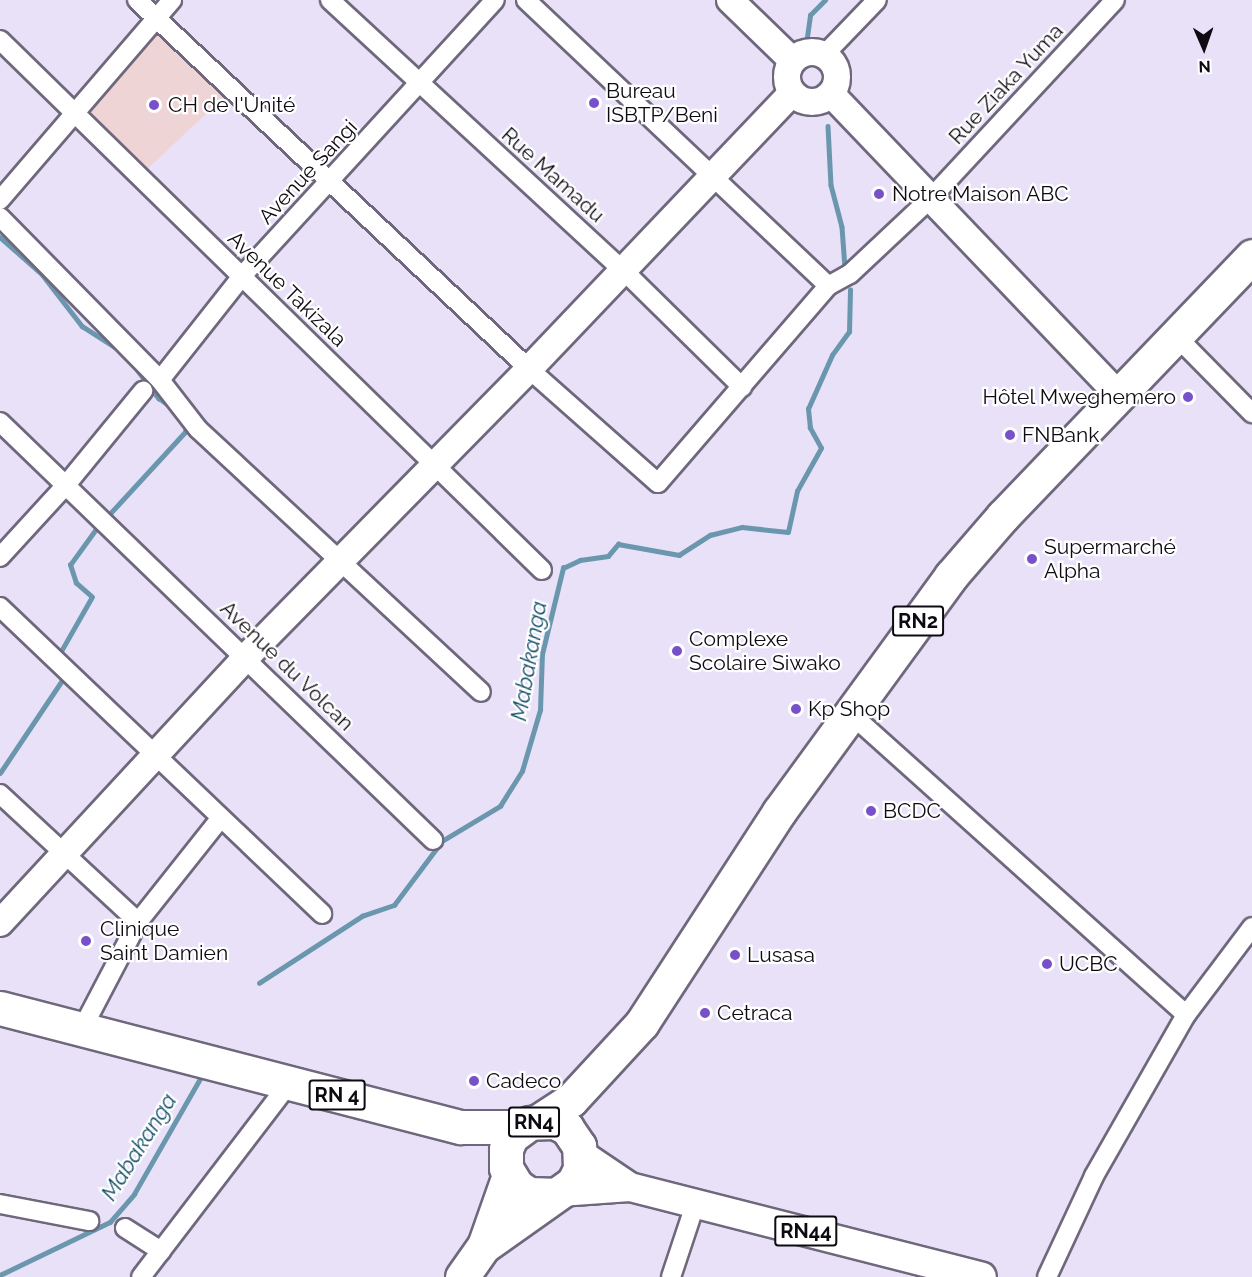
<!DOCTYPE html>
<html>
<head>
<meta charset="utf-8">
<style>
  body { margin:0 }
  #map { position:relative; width:1252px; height:1277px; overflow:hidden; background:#e9e1f8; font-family:Raleway,sans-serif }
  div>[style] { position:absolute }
  .medical>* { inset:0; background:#efd4d5 }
  .stream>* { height:4.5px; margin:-2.25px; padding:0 2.25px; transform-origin:2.25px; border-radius:2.25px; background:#6a97ae }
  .roads { filter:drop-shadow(2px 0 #6f687c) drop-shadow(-2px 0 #6f687c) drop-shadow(0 2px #6f687c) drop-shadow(0 -2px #6f687c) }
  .street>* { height:18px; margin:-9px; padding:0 9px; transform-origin:9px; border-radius:9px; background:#fff }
  .secondary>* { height:26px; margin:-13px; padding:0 13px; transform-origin:13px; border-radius:13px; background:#fff }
  .secondary>.ring { margin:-13px; padding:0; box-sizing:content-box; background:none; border:26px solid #fff; border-radius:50% }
  .primary>* { height:28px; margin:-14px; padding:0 14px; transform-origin:14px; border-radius:14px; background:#fff }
  .highway>* { height:33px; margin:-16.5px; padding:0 16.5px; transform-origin:16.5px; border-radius:16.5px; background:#fff }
  .dots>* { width:16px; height:16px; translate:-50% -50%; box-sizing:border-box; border:3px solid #fff; border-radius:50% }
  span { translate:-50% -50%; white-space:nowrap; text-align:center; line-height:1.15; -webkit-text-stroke:4.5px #fff; paint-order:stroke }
  .shield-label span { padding:2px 4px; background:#fff; border:2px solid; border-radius:4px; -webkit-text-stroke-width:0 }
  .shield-label { font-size:20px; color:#0d0a11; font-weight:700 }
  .street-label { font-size:21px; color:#0d0a11 }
  .poi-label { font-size:21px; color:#0d0a11 }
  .left { translate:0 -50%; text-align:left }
  .right { translate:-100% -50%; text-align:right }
  .water-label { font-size:22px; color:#104d66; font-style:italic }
  .north { position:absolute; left:1174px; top:18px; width:60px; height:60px; -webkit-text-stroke:4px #fff; paint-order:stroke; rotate:178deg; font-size:16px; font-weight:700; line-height:24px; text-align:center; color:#0d0a11 }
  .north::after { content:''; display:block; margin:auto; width:21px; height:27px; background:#0d0a11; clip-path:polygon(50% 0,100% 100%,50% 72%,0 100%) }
</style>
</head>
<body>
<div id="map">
  <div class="medical">
    <div style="clip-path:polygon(156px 28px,226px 95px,141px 175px,83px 115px)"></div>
  </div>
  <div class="stream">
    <div style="left:807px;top:37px;width:22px;rotate:-82deg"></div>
    <div style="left:810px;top:15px;width:21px;rotate:-45deg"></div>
    <div style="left:828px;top:126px;width:59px;rotate:87.1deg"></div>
    <div style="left:831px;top:185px;width:43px;rotate:75.3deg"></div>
    <div style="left:842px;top:227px;width:41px;rotate:85.8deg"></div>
    <div style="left:0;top:237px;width:56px;rotate:41.4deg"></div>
    <div style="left:42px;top:274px;width:66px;rotate:52.4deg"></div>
    <div style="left:82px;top:326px;width:43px;rotate:32.6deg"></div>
    <div style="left:136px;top:368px;width:38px;rotate:53deg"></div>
    <div style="left:159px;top:398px;width:14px;rotate:36deg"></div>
    <div style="left:105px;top:519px;width:118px;rotate:-47.4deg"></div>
    <div style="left:185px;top:432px;width:8px;rotate:-76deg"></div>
    <div style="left:60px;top:653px;width:64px;rotate:-60.3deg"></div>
    <div style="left:92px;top:597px;width:21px;rotate:-139deg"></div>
    <div style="left:76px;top:583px;width:19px;rotate:-108deg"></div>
    <div style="left:70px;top:565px;width:49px;rotate:-54.1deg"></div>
    <div style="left:0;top:773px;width:117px;rotate:-56.2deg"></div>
    <div style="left:259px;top:983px;width:123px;rotate:-33deg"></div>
    <div style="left:362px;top:916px;width:34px;rotate:-19deg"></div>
    <div style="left:394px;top:905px;width:80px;rotate:-53.1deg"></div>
    <div style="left:442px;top:841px;width:68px;rotate:-31.1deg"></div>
    <div style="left:500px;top:806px;width:41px;rotate:-57.8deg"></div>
    <div style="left:522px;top:771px;width:64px;rotate:-73.6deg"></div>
    <div style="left:540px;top:710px;width:56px;rotate:-88deg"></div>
    <div style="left:542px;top:654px;width:89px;rotate:-76.3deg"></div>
    <div style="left:563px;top:568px;width:19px;rotate:-25deg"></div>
    <div style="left:580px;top:560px;width:28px;rotate:-8deg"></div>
    <div style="left:608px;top:556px;width:16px;rotate:-50deg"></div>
    <div style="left:618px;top:544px;width:62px;rotate:10.2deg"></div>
    <div style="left:679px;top:555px;width:37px;rotate:-33deg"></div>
    <div style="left:710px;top:535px;width:33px;rotate:-14deg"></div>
    <div style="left:742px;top:527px;width:46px;rotate:6.2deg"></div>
    <div style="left:788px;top:532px;width:42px;rotate:-77.6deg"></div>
    <div style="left:797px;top:491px;width:49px;rotate:-60.8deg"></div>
    <div style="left:821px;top:448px;width:23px;rotate:-119deg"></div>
    <div style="left:810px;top:428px;width:19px;rotate:-96deg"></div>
    <div style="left:808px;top:409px;width:59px;rotate:-66deg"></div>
    <div style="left:832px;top:355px;width:29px;rotate:-54deg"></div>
    <div style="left:849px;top:332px;width:42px;rotate:-88.6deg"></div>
    <div style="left:0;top:1275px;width:122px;rotate:-25.7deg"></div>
    <div style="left:110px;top:1222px;width:37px;rotate:-49deg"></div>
    <div style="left:134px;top:1194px;width:135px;rotate:-60.2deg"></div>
  </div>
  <div class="roads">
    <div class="street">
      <div style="left:137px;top:0;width:538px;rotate:43.27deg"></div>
      <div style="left:529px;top:369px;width:172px;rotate:41.5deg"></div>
      <div style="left:658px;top:483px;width:260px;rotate:-49.2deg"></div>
      <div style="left:828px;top:286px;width:25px;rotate:-29deg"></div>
      <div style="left:850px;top:274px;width:111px;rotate:-43.2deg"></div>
      <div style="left:931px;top:198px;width:270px;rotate:-47.1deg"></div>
      <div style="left:330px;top:0;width:398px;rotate:42.7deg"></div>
      <div style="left:623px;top:270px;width:167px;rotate:44.5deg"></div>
      <div style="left:526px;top:0;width:416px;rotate:43.4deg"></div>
      <div style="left:0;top:40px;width:758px;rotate:44.36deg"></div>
      <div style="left:824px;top:55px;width:76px;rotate:-46.1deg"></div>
      <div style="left:0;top:200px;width:264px;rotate:-49.3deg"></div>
      <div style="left:0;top:217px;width:228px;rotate:45.5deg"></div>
      <div style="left:160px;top:380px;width:62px;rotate:52.2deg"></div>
      <div style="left:198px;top:429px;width:386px;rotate:42.9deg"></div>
      <div style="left:1175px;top:335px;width:110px;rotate:45.4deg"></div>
      <div style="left:160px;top:380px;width:132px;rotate:-51.7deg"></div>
      <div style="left:242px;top:276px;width:374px;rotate:-47.5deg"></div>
      <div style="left:0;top:422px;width:602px;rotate:43.99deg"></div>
      <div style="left:0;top:557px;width:98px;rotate:-47.5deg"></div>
      <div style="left:66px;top:485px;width:122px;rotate:-50.7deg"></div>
      <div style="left:0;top:607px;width:445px;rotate:43.6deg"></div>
      <div style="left:851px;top:714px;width:450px;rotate:41.9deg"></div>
      <div style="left:0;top:794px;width:188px;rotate:42.8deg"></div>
      <div style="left:82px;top:1029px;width:121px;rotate:-62.4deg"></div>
      <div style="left:138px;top:922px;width:132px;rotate:-51.5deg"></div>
      <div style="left:0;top:1204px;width:91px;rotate:10.8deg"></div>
      <div style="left:125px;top:1228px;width:43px;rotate:32.6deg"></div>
      <div style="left:141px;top:1277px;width:245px;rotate:-52.6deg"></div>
      <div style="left:671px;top:1277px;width:79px;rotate:-71.6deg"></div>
      <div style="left:1047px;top:1277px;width:111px;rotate:-65deg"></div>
      <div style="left:1094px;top:1176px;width:185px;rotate:-60.3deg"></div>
      <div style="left:1186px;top:1015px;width:110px;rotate:-53.1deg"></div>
    </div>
    <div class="secondary">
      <div style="left:730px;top:0;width:86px;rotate:44.1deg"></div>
      <div class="ring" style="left:787px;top:52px;width:24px;height:24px"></div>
      <div style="left:831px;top:94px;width:418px;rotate:46.3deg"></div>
      <div style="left:0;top:923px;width:362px;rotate:-47.2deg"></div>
      <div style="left:246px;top:657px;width:404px;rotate:-45.5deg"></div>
      <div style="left:529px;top:369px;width:381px;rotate:-46.4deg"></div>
    </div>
    <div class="primary">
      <div style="left:581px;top:1154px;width:59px;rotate:34deg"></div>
      <div style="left:560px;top:1192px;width:70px;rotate:-4.1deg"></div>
      <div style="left:630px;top:1187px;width:363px;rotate:14.3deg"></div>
    </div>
    <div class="highway">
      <div style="left:0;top:1008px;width:476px;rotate:14.5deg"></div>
      <div style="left:461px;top:1127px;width:60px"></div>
      <div style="left:540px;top:1120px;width:37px;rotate:-33deg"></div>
      <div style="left:571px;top:1100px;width:105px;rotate:-47.3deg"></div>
      <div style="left:642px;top:1023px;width:252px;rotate:-57deg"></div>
      <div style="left:779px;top:812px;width:292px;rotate:-53.9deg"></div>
      <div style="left:951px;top:576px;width:79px;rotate:-49.1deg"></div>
      <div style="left:1003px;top:516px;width:360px;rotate:-46.2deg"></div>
      <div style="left:484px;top:1246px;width:109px;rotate:-35.3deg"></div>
      <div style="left:573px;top:1183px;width:16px;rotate:-63deg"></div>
      <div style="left:580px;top:1169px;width:23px;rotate:-92deg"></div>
      <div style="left:579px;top:1146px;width:22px;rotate:-124deg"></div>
      <div style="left:567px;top:1128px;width:14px;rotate:-155deg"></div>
      <div style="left:554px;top:1122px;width:24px;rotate:178deg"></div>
      <div style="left:530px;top:1123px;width:24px;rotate:144deg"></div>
      <div style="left:511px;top:1137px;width:13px;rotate:113deg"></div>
      <div style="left:506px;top:1149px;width:19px;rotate:90deg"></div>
      <div style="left:506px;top:1168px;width:21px;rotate:59deg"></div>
      <div style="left:517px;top:1186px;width:14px;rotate:34deg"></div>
      <div style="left:529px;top:1194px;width:23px;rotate:2deg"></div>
      <div style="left:462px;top:1277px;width:38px;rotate:-55deg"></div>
      <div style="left:484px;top:1246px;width:75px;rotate:-70.6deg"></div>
    </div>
  </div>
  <div class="dots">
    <div style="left:594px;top:103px;background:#7850c9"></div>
    <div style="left:154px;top:105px;background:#7850c9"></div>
    <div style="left:879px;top:194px;background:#7850c9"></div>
    <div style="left:1188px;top:397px;background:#7850c9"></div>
    <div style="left:1010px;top:435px;background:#7850c9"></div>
    <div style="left:1032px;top:559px;background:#7850c9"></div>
    <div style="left:677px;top:651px;background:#7850c9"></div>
    <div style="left:796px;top:709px;background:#7850c9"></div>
    <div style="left:871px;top:811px;background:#7850c9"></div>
    <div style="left:86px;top:941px;background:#7850c9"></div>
    <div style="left:735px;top:955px;background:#7850c9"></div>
    <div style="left:1047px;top:964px;background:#7850c9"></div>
    <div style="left:705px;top:1013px;background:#7850c9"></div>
    <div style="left:474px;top:1081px;background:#7850c9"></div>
  </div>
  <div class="shield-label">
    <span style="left:918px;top:621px">RN2</span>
    <span style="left:337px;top:1095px">RN 4</span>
    <span style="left:534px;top:1122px">RN4</span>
    <span style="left:806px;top:1231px">RN44</span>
  </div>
  <div class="street-label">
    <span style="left:1006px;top:84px;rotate:-47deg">Rue Ziaka Yuma</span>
    <span style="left:308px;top:172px;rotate:-47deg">Avenue Sangi</span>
    <span style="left:553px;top:175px;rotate:42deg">Rue Mamadu</span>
    <span style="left:287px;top:289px;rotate:44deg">Avenue Takizala</span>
    <span style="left:287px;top:666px;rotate:44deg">Avenue du Volcan</span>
  </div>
  <div class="poi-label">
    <span class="left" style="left:606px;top:103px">Bureau<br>ISBTP/Beni</span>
    <span class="left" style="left:168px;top:105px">CH de l'Unité</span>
    <span class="left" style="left:892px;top:194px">Notre Maison ABC</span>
    <span class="right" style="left:1176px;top:397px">Hôtel Mweghemero</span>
    <span class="left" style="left:1022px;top:435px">FNBank</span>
    <span class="left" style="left:1044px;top:559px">Supermarché<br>Alpha</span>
    <span class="left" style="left:689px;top:651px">Complexe<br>Scolaire Siwako</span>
    <span class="left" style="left:808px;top:709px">Kp Shop</span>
    <span class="left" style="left:883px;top:811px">BCDC</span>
    <span class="left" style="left:100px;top:941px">Clinique<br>Saint Damien</span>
    <span class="left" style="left:747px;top:955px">Lusasa</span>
    <span class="left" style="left:1059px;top:964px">UCBC</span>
    <span class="left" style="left:717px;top:1013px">Cetraca</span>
    <span class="left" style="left:486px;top:1081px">Cadeco</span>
  </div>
  <div class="water-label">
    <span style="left:529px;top:661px;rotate:-80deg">Mabakanga</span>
    <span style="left:139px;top:1147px;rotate:-58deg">Mabakanga</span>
  </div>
  <div class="north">N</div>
</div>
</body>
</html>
